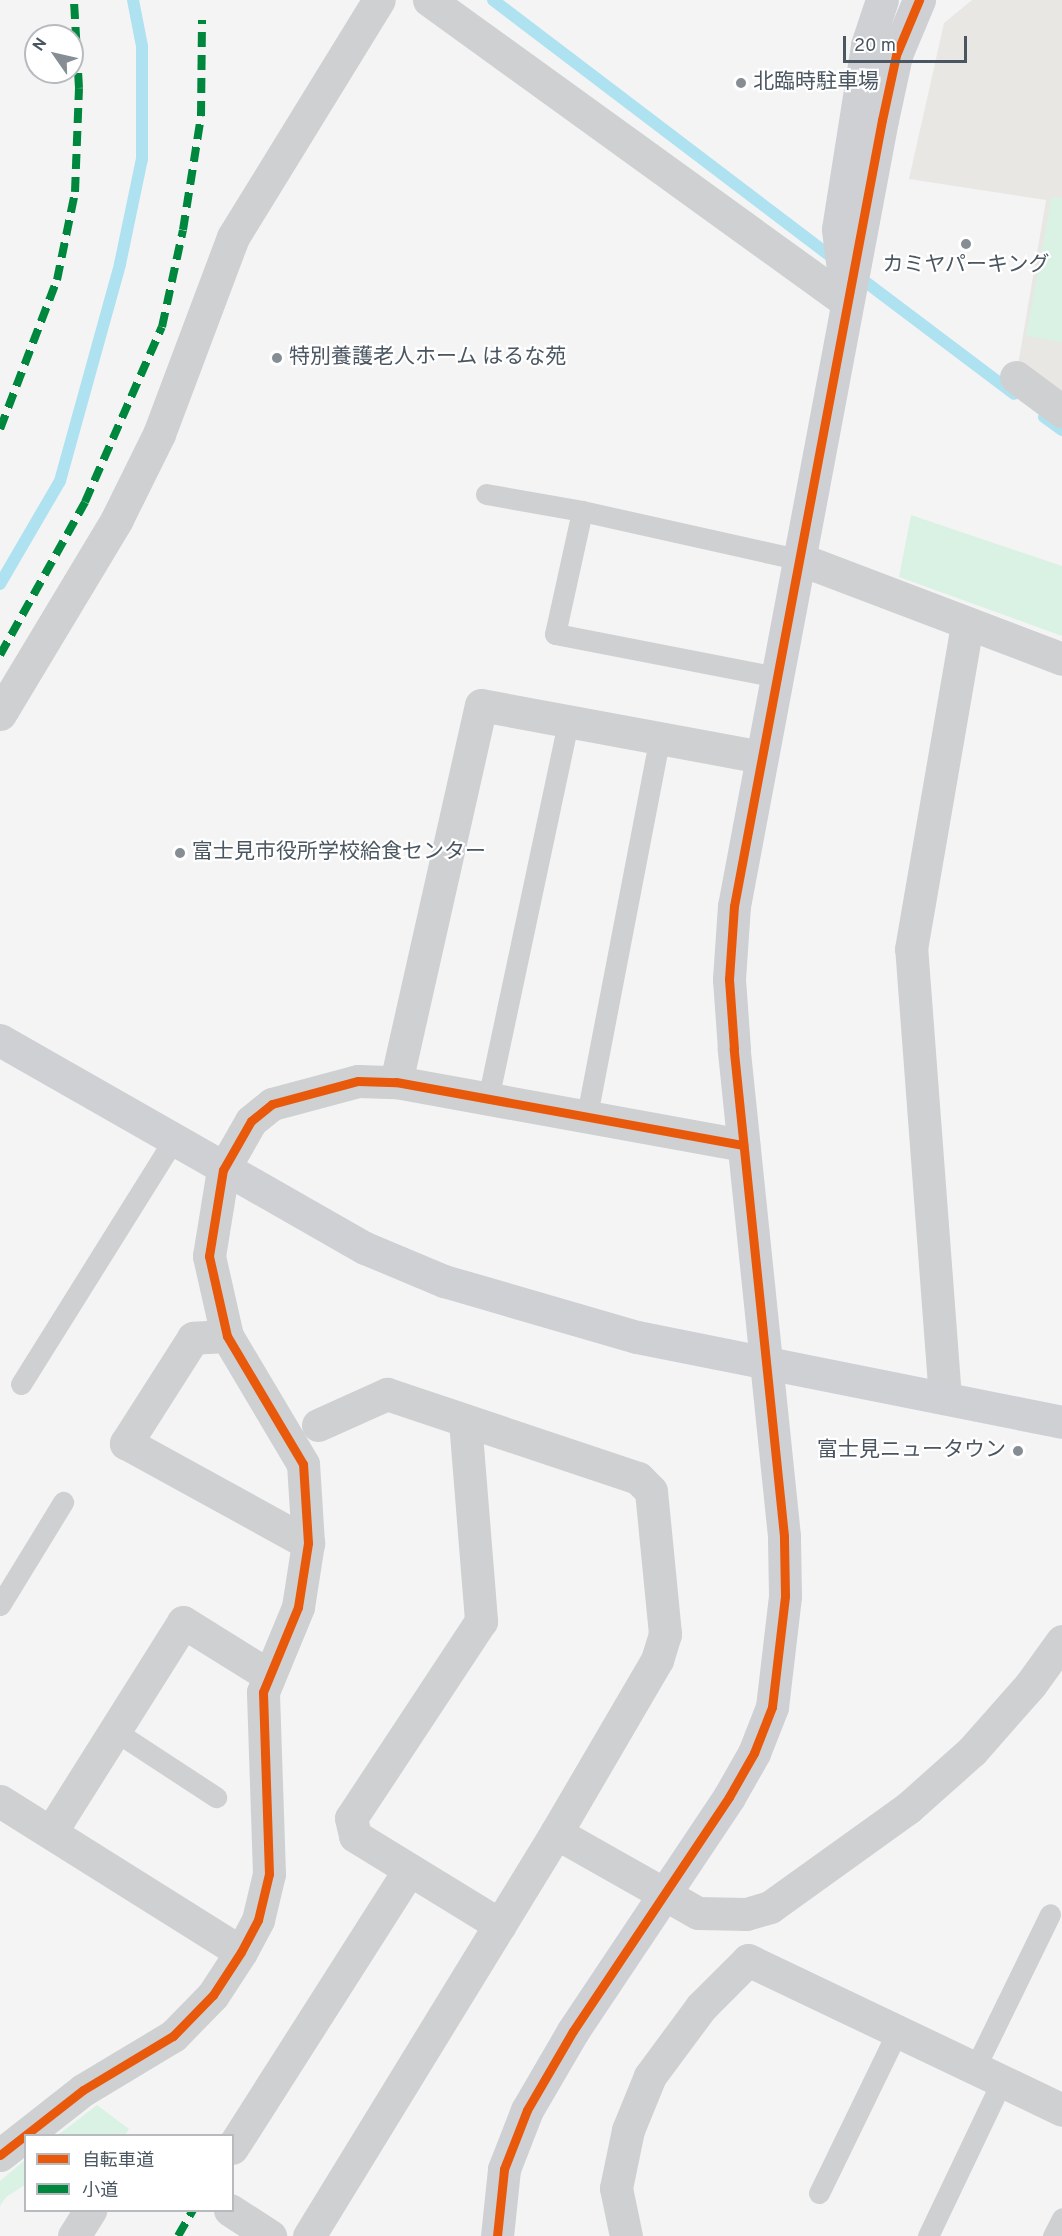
<!DOCTYPE html>
<html>
<head>
<meta charset="utf-8">
<style>
  body { margin:0 }
  #map { position:relative; width:1062px; height:2236px; overflow:hidden; background:#f4f4f4; font-family:Overpass,"Noto Sans JP",sans-serif }
  div>[style] { position:absolute }
  .commercial>* { inset:0; background:#e8e7e3 }
  .green>* { inset:0; background:#d9f2e3 }
  .stream>* { height:12px; margin:-6px; padding:0 6px; transform-origin:6px; border-radius:6px; background:#aee2f0 }
  .lane>* { height:21px; margin:-10.5px; padding:0 10.5px; transform-origin:10.5px; border-radius:10.5px; background:#ced0d2 }
  .street>* { height:33px; margin:-16.5px; padding:0 16.5px; transform-origin:16.5px; border-radius:16.5px; background:#ced0d2 }
  .secondary>* { height:33px; margin:-16.5px; padding:0 16.5px; transform-origin:16.5px; border-radius:16.5px; background:#ced0d4 }
  .quiet>* { height:8px; margin-top:-4px; transform-origin:0; background:repeating-linear-gradient(90deg,#00873e 0 15px,transparent 0 23px) }
  .cycleway>* { height:9px; margin:-4.5px; padding:0 4.5px; transform-origin:4.5px; border-radius:4.5px; background:#e8590c }
  .dots>* { width:16px; height:16px; translate:-50% -50%; box-sizing:border-box; border:3px solid #fff; border-radius:50% }
  span { translate:-50% -50%; white-space:nowrap; text-align:center; line-height:1.15; -webkit-text-stroke:4.5px #fff; paint-order:stroke }
  .poi-label { font-size:21px; color:#4a5661 }
  .left { translate:0 -50%; text-align:left }
  .right { translate:-100% -50%; text-align:right }
  .legend { position:absolute; left:24px; top:2134px; width:210px; height:78px; box-sizing:border-box; background:#fff; border:2px solid #b7bbc0; margin:0; padding:8px 10px; list-style:none; font-size:18px; color:#4a5661 }
  .legend li { display:flex; align-items:center; gap:12px; height:30px }
  .legend b { width:30px; border:2px solid #b7bbc0 }
  .north { position:absolute; left:24px; top:24px; width:60px; height:60px; box-sizing:border-box; background:#fff; border:2px solid #b7bbc0; border-radius:50%; rotate:304deg; font-size:16px; font-weight:700; line-height:24px; text-align:center; color:#4a5661 }
  .north::after { content:''; display:block; margin:auto; width:21px; height:27px; background:#868d94; clip-path:polygon(50% 0,100% 100%,50% 72%,0 100%) }
  .scale { position:absolute; left:843px; top:36px; width:124px; height:27px; box-sizing:border-box; border:3px solid #4a5661; border-top:0; padding-left:8px; font-size:18px; line-height:21px; white-space:nowrap; color:#4a5661; -webkit-text-stroke:4px #fff; paint-order:stroke }
</style>
</head>
<body>
<div id="map">
  <div class="commercial">
    <div style="clip-path:polygon(972px 0,1062px 0,1062px 398px,1018px 365px,1046px 200px,909px 179px,944px 23px)"></div>
  </div>
  <div class="green">
    <div style="clip-path:polygon(1052px 197px,1062px 198px,1062px 342px,1026px 336px)"></div>
    <div style="clip-path:polygon(911px 515px,1062px 566px,1062px 636px,899px 577px)"></div>
    <div style="clip-path:polygon(97px 2105px,129px 2129px,125px 2135px,58px 2135px)"></div>
    <div style="clip-path:polygon(25px 2160px,25px 2185px,6px 2197px,0 2206px,0 2181px)"></div>
  </div>
  <div class="stream">
    <div style="left:493px;top:0;width:430px;rotate:37.2deg"></div>
    <div style="left:855px;top:274px;width:199px;rotate:37deg"></div>
    <div style="left:1044px;top:417px;width:22px;rotate:36deg"></div>
    <div style="left:0;top:584px;width:119px;rotate:-59.8deg"></div>
    <div style="left:60px;top:481px;width:225px;rotate:-74.5deg"></div>
    <div style="left:120px;top:264px;width:107px;rotate:-78.2deg"></div>
    <div style="left:142px;top:159px;width:113px;rotate:-90deg"></div>
    <div style="left:142px;top:46px;width:47px;rotate:-101.1deg"></div>
  </div>
  <div class="lane">
    <div style="left:486px;top:494px;width:97px;rotate:10deg"></div>
    <div style="left:777px;top:677px;width:226px;rotate:-169deg"></div>
    <div style="left:555px;top:634px;width:126px;rotate:-77.6deg"></div>
    <div style="left:582px;top:511px;width:225px;rotate:12.6deg"></div>
    <div style="left:488px;top:1099px;width:385px;rotate:-78deg"></div>
    <div style="left:587px;top:1115px;width:382px;rotate:-79.1deg"></div>
    <div style="left:21px;top:1384px;width:287px;rotate:-58deg"></div>
    <div style="left:0;top:1605px;width:121px;rotate:-58.5deg"></div>
    <div style="left:115px;top:1731px;width:121px;rotate:33.2deg"></div>
    <div style="left:975px;top:2068px;width:171px;rotate:-64deg"></div>
    <div style="left:819px;top:2193px;width:181px;rotate:-64.1deg"></div>
    <div style="left:928px;top:2236px;width:172px;rotate:-64.5deg"></div>
    <div style="left:1053px;top:2236px;width:20px;rotate:-63deg"></div>
  </div>
  <div class="street">
    <div style="left:429px;top:0;width:516px;rotate:35.85deg"></div>
    <div style="left:1016px;top:377px;width:57px;rotate:36.5deg"></div>
    <div style="left:802px;top:560px;width:278px;rotate:20.8deg"></div>
    <div style="left:0;top:714px;width:227px;rotate:-59deg"></div>
    <div style="left:117px;top:519px;width:95px;rotate:-63.7deg"></div>
    <div style="left:159px;top:434px;width:210px;rotate:-69.4deg"></div>
    <div style="left:233px;top:237px;width:278px;rotate:-58.4deg"></div>
    <div style="left:396px;top:1082px;width:386px;rotate:-77.3deg"></div>
    <div style="left:481px;top:705px;width:285px;rotate:10.5deg"></div>
    <div style="left:227px;top:1336px;width:34px;rotate:177deg"></div>
    <div style="left:193px;top:1338px;width:125px;rotate:122.5deg"></div>
    <div style="left:126px;top:1443px;width:208px;rotate:28.8deg"></div>
    <div style="left:945px;top:1398px;width:450px;rotate:-94.3deg"></div>
    <div style="left:911px;top:949px;width:330px;rotate:-80.2deg"></div>
    <div style="left:465px;top:1421px;width:201px;rotate:85.4deg"></div>
    <div style="left:481px;top:1621px;width:236px;rotate:123.4deg"></div>
    <div style="left:351px;top:1818px;width:18px;rotate:77deg"></div>
    <div style="left:355px;top:1836px;width:170px;rotate:31.5deg"></div>
    <div style="left:318px;top:1425px;width:76px;rotate:-24.2deg"></div>
    <div style="left:387px;top:1394px;width:265px;rotate:18.5deg"></div>
    <div style="left:638px;top:1478px;width:18px;rotate:45deg"></div>
    <div style="left:651px;top:1491px;width:144px;rotate:84.4deg"></div>
    <div style="left:665px;top:1634px;width:27px;rotate:107deg"></div>
    <div style="left:657px;top:1660px;width:200px;rotate:120.3deg"></div>
    <div style="left:0;top:1801px;width:284px;rotate:32.1deg"></div>
    <div style="left:51px;top:1832px;width:248px;rotate:-57.8deg"></div>
    <div style="left:183px;top:1622px;width:100px;rotate:31.9deg"></div>
    <div style="left:748px;top:1960px;width:348px;rotate:25.5deg"></div>
    <div style="left:232px;top:2148px;width:330px;rotate:-57.5deg"></div>
    <div style="left:0;top:2155px;width:105px;rotate:-38.1deg"></div>
    <div style="left:83px;top:2090px;width:105px;rotate:-31deg"></div>
    <div style="left:173px;top:2036px;width:57px;rotate:-45.7deg"></div>
    <div style="left:213px;top:1995px;width:51px;rotate:-56.9deg"></div>
    <div style="left:241px;top:1952px;width:36px;rotate:-62deg"></div>
    <div style="left:258px;top:1920px;width:47px;rotate:-76.6deg"></div>
    <div style="left:269px;top:1874px;width:182px;rotate:-91.9deg"></div>
    <div style="left:263px;top:1692px;width:92px;rotate:-67.6deg"></div>
    <div style="left:298px;top:1607px;width:65px;rotate:-81.1deg"></div>
    <div style="left:308px;top:1543px;width:79px;rotate:-93.6deg"></div>
    <div style="left:303px;top:1464px;width:149px;rotate:-120.7deg"></div>
    <div style="left:227px;top:1336px;width:82px;rotate:-102.7deg"></div>
    <div style="left:209px;top:1256px;width:87px;rotate:-80.8deg"></div>
    <div style="left:223px;top:1170px;width:56px;rotate:-60.3deg"></div>
    <div style="left:251px;top:1121px;width:27px;rotate:-39deg"></div>
    <div style="left:272px;top:1104px;width:89px;rotate:-15deg"></div>
    <div style="left:358px;top:1081px;width:38px;rotate:2deg"></div>
    <div style="left:396px;top:1082px;width:353px;rotate:10.3deg"></div>
    <div style="left:230px;top:2210px;width:48px;rotate:33deg"></div>
    <div style="left:74px;top:2236px;width:31px;rotate:-58deg"></div>
    <div style="left:309px;top:2236px;width:473px;rotate:-58.5deg"></div>
    <div style="left:556px;top:1833px;width:163px;rotate:29.4deg"></div>
    <div style="left:698px;top:1913px;width:48px;rotate:1.2deg"></div>
    <div style="left:746px;top:1914px;width:25px;rotate:-16deg"></div>
    <div style="left:770px;top:1907px;width:170px;rotate:-35.7deg"></div>
    <div style="left:908px;top:1808px;width:86px;rotate:-41.7deg"></div>
    <div style="left:972px;top:1751px;width:89px;rotate:-48.6deg"></div>
    <div style="left:1031px;top:1684px;width:53px;rotate:-54.2deg"></div>
    <div style="left:626px;top:2236px;width:49px;rotate:-101.8deg"></div>
    <div style="left:616px;top:2188px;width:59px;rotate:-78.3deg"></div>
    <div style="left:628px;top:2130px;width:58px;rotate:-67.8deg"></div>
    <div style="left:650px;top:2076px;width:86px;rotate:-53.5deg"></div>
    <div style="left:701px;top:2007px;width:66px;rotate:-45deg"></div>
  </div>
  <div class="secondary">
    <div style="left:842px;top:262px;width:33px;rotate:-97deg"></div>
    <div style="left:838px;top:229px;width:186px;rotate:-81deg"></div>
    <div style="left:867px;top:45px;width:47px;rotate:-71.6deg"></div>
    <div style="left:0;top:1040px;width:420px;rotate:29.7deg"></div>
    <div style="left:365px;top:1248px;width:86px;rotate:22.7deg"></div>
    <div style="left:444px;top:1281px;width:201px;rotate:16.2deg"></div>
    <div style="left:637px;top:1337px;width:433px;rotate:11.3deg"></div>
    <div style="left:497px;top:2236px;width:67px;rotate:-84deg"></div>
    <div style="left:504px;top:2169px;width:63px;rotate:-68.7deg"></div>
    <div style="left:527px;top:2110px;width:91px;rotate:-59.8deg"></div>
    <div style="left:573px;top:2031px;width:281px;rotate:-56.3deg"></div>
    <div style="left:729px;top:1797px;width:51px;rotate:-60.4deg"></div>
    <div style="left:754px;top:1753px;width:49px;rotate:-68.6deg"></div>
    <div style="left:772px;top:1707px;width:112px;rotate:-83.3deg"></div>
    <div style="left:785px;top:1596px;width:60px;rotate:-91deg"></div>
    <div style="left:784px;top:1536px;width:490px;rotate:-95.9deg"></div>
    <div style="left:734px;top:1049px;width:70px;rotate:-94.1deg"></div>
    <div style="left:729px;top:979px;width:73px;rotate:-86.1deg"></div>
    <div style="left:734px;top:906px;width:800px;rotate:-79.34deg"></div>
    <div style="left:882px;top:120px;width:66px;rotate:-77.8deg"></div>
    <div style="left:896px;top:55px;width:60px;rotate:-67.3deg"></div>
  </div>
  <div class="quiet">
    <div style="left:0;top:429px;width:160px;rotate:-69.1deg"></div>
    <div style="left:57px;top:280px;width:90px;rotate:-78.4deg"></div>
    <div style="left:75px;top:192px;width:104px;rotate:-87.8deg"></div>
    <div style="left:79px;top:88px;width:88px;rotate:-93.3deg"></div>
    <div style="left:0;top:655px;width:175px;rotate:-60.9deg"></div>
    <div style="left:85px;top:502px;width:191px;rotate:-66.3deg"></div>
    <div style="left:162px;top:327px;width:99px;rotate:-77.8deg"></div>
    <div style="left:183px;top:230px;width:115px;rotate:-81deg"></div>
    <div style="left:201px;top:116px;width:96px;rotate:-89.4deg"></div>
    <div style="left:178px;top:2236px;width:30px;rotate:-60deg"></div>
  </div>
  <div class="cycleway">
    <div style="left:0;top:2155px;width:105px;rotate:-38.1deg"></div>
    <div style="left:83px;top:2090px;width:105px;rotate:-31deg"></div>
    <div style="left:173px;top:2036px;width:57px;rotate:-45.7deg"></div>
    <div style="left:213px;top:1995px;width:51px;rotate:-56.9deg"></div>
    <div style="left:241px;top:1952px;width:36px;rotate:-62deg"></div>
    <div style="left:258px;top:1920px;width:47px;rotate:-76.6deg"></div>
    <div style="left:269px;top:1874px;width:182px;rotate:-91.9deg"></div>
    <div style="left:263px;top:1692px;width:92px;rotate:-67.6deg"></div>
    <div style="left:298px;top:1607px;width:65px;rotate:-81.1deg"></div>
    <div style="left:308px;top:1543px;width:79px;rotate:-93.6deg"></div>
    <div style="left:303px;top:1464px;width:149px;rotate:-120.7deg"></div>
    <div style="left:227px;top:1336px;width:82px;rotate:-102.7deg"></div>
    <div style="left:209px;top:1256px;width:87px;rotate:-80.8deg"></div>
    <div style="left:223px;top:1170px;width:56px;rotate:-60.3deg"></div>
    <div style="left:251px;top:1121px;width:27px;rotate:-39deg"></div>
    <div style="left:272px;top:1104px;width:89px;rotate:-15deg"></div>
    <div style="left:358px;top:1081px;width:38px;rotate:2deg"></div>
    <div style="left:396px;top:1082px;width:353px;rotate:10.3deg"></div>
    <div style="left:497px;top:2236px;width:67px;rotate:-84deg"></div>
    <div style="left:504px;top:2169px;width:63px;rotate:-68.7deg"></div>
    <div style="left:527px;top:2110px;width:91px;rotate:-59.8deg"></div>
    <div style="left:573px;top:2031px;width:281px;rotate:-56.3deg"></div>
    <div style="left:729px;top:1797px;width:51px;rotate:-60.4deg"></div>
    <div style="left:754px;top:1753px;width:49px;rotate:-68.6deg"></div>
    <div style="left:772px;top:1707px;width:112px;rotate:-83.3deg"></div>
    <div style="left:785px;top:1596px;width:60px;rotate:-91deg"></div>
    <div style="left:784px;top:1536px;width:490px;rotate:-95.9deg"></div>
    <div style="left:734px;top:1049px;width:70px;rotate:-94.1deg"></div>
    <div style="left:729px;top:979px;width:73px;rotate:-86.1deg"></div>
    <div style="left:734px;top:906px;width:800px;rotate:-79.34deg"></div>
    <div style="left:882px;top:120px;width:66px;rotate:-77.8deg"></div>
    <div style="left:896px;top:55px;width:60px;rotate:-67.3deg"></div>
  </div>
  <div class="dots">
    <div style="left:741px;top:83px;background:#868d94"></div>
    <div style="left:966px;top:244px;background:#868d94"></div>
    <div style="left:277px;top:358px;background:#868d94"></div>
    <div style="left:180px;top:853px;background:#868d94"></div>
    <div style="left:1018px;top:1451px;background:#868d94"></div>
  </div>
  <div class="poi-label">
    <span class="left" style="left:753px;top:83px">北臨時駐車場</span>
    <span style="left:966px;top:266px">カミヤパーキング</span>
    <span class="left" style="left:289px;top:358px">特別養護老人ホーム はるな苑</span>
    <span class="left" style="left:192px;top:853px">富士見市役所学校給食センター</span>
    <span class="right" style="left:1006px;top:1451px">富士見ニュータウン</span>
  </div>
  <ul class="legend">
  <li><b style="height:8px;background:#e8590c"></b>自転車道</li>
  <li><b style="height:8px;background:#00873e"></b>小道</li>
  </ul>
  <div class="north">N</div>
  <div class="scale">20 m</div>
</div>
</body>
</html>
